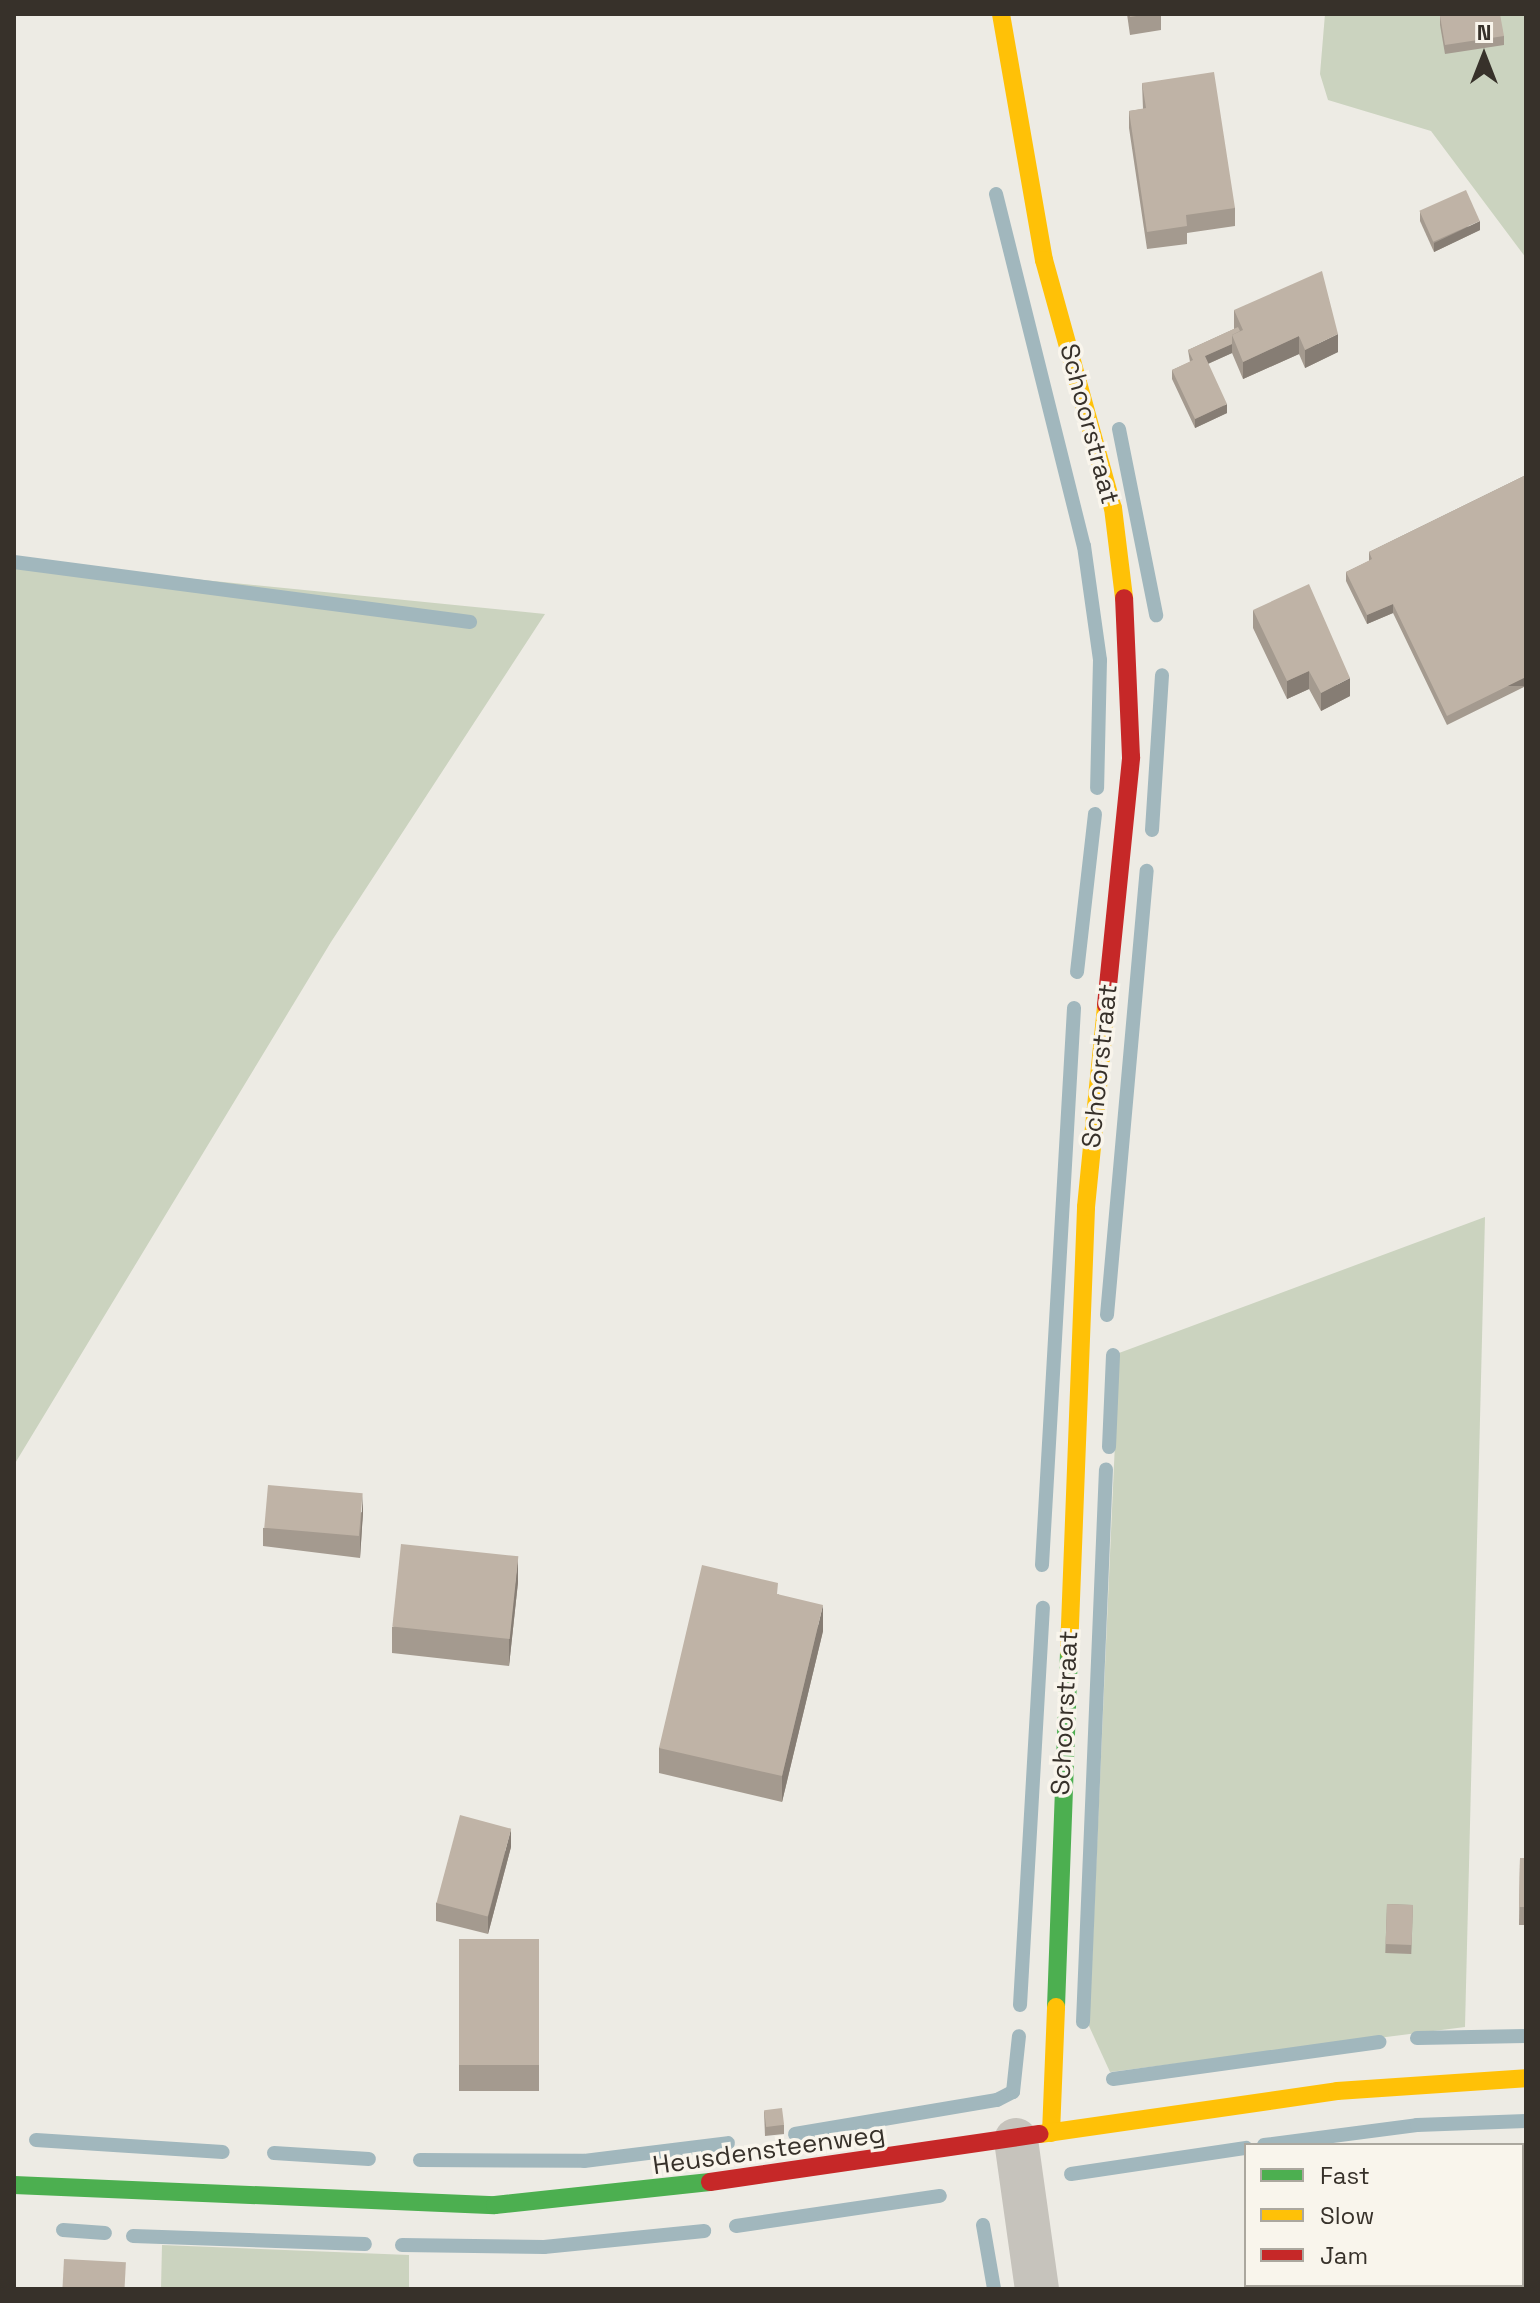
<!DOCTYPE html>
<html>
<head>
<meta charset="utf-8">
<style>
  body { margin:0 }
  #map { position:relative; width:1540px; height:2303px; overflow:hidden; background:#edebe4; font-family:"Space Grotesk",sans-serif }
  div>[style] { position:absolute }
  .green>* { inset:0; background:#cbd3bf }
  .stream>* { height:14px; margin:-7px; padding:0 7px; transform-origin:7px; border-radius:7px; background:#a1b7bd }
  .street>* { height:44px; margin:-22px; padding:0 22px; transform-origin:22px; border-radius:22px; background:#c6c3bc }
  .fast>* { height:18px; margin:-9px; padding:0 9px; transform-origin:9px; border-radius:9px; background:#4caf50 }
  .slow>* { height:18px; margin:-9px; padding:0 9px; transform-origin:9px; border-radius:9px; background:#ffc107 }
  .jam>* { height:18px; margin:-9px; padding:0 9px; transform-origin:9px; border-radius:9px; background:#c62828 }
  .wall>* { inset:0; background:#a49a8f; transform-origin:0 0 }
  .shaded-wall>* { inset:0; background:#867d74; transform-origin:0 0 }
  .building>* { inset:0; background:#bfb3a6; transform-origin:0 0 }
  span { translate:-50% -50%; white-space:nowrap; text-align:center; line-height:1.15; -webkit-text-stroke:7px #f9f5ec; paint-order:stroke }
  .street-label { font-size:26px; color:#37312a }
  .frame { position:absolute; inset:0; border:16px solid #37312a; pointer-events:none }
  .legend { position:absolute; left:1244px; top:2143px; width:280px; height:144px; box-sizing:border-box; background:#f9f5ec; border:2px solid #aba79e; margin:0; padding:10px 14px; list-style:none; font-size:24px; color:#37312a }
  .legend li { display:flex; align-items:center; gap:16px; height:40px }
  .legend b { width:40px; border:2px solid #aba79e }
  .north { position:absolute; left:1444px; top:16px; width:80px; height:80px; -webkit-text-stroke:6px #f9f5ec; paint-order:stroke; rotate:0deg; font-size:22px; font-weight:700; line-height:32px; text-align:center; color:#37312a }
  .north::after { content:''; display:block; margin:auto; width:28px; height:36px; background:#37312a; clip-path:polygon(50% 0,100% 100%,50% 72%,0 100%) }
</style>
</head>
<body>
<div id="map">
  <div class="green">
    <div style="clip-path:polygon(1325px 14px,1526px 14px,1526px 258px,1431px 131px,1328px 100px,1320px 74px)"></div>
    <div style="clip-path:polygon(14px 561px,545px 614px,331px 942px,14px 1465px)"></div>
    <div style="clip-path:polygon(1485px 1217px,1465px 2027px,1110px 2072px,1089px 2026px,1119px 1353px)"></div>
    <div style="clip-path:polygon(162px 2245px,409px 2255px,409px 2289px,161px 2289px)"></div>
  </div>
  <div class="stream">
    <div style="left:996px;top:194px;width:363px;rotate:76deg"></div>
    <div style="left:1084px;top:546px;width:115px;rotate:82deg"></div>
    <div style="left:1100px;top:660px;width:128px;rotate:91.3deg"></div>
    <div style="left:1119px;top:429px;width:190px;rotate:78.7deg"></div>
    <div style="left:14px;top:562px;width:460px;rotate:7.5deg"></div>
    <div style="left:1152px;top:830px;width:155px;rotate:-86.3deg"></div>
    <div style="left:1077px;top:972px;width:159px;rotate:-83.5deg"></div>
    <div style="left:1107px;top:1315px;width:446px;rotate:-84.9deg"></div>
    <div style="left:1109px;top:1447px;width:92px;rotate:-87.5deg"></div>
    <div style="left:1042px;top:1565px;width:558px;rotate:-86.71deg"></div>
    <div style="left:1020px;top:2005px;width:398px;rotate:-86.7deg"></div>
    <div style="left:1083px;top:2022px;width:553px;rotate:-87.62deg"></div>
    <div style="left:1417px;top:2038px;width:109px;rotate:-1.1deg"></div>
    <div style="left:1113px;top:2079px;width:269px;rotate:-7.9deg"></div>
    <div style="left:795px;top:2134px;width:205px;rotate:-9.6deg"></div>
    <div style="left:997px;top:2100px;width:18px;rotate:-27deg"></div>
    <div style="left:1013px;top:2092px;width:56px;rotate:-83.9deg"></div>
    <div style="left:36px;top:2140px;width:187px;rotate:3.7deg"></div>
    <div style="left:1264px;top:2145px;width:154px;rotate:-7.4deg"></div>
    <div style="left:1417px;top:2125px;width:109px;rotate:-2.1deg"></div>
    <div style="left:274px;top:2153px;width:95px;rotate:3.6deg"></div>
    <div style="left:420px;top:2160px;width:164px;rotate:0.3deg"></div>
    <div style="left:584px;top:2161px;width:145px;rotate:-7.1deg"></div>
    <div style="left:1071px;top:2174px;width:177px;rotate:-8.5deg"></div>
    <div style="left:983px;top:2225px;width:65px;rotate:80.2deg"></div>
    <div style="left:736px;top:2226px;width:206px;rotate:-8.4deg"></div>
    <div style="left:63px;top:2230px;width:42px;rotate:4.1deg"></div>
    <div style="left:133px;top:2236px;width:232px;rotate:2deg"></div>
    <div style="left:402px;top:2245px;width:142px;rotate:0.8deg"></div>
    <div style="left:544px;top:2247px;width:161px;rotate:-5.7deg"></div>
  </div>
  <div class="street">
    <div style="left:1016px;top:2140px;width:150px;rotate:82deg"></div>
  </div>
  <div class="fast">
    <div style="left:1056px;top:2007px;width:356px;rotate:-87.9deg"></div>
    <div style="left:14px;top:2185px;width:481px;rotate:2.4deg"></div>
    <div style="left:495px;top:2205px;width:216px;rotate:-6.1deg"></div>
  </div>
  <div class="slow">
    <div style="left:1001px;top:14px;width:250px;rotate:80.1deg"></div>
    <div style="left:1044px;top:260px;width:257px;rotate:74.5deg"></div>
    <div style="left:1113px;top:508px;width:91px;rotate:83deg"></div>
    <div style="left:1069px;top:1651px;width:444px;rotate:-87.8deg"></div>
    <div style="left:1086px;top:1207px;width:203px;rotate:-84.3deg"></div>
    <div style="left:1051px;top:2133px;width:126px;rotate:-87.7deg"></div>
    <div style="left:1040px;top:2134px;width:300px;rotate:-8.2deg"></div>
    <div style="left:1337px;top:2091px;width:189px;rotate:-3.9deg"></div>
  </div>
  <div class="jam">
    <div style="left:1106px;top:1005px;width:249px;rotate:-84.2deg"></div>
    <div style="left:1131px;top:757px;width:159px;rotate:-92.5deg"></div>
    <div style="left:710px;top:2182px;width:333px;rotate:-8.3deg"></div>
  </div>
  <div class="wall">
    <div style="clip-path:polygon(1127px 14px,1161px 14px,1161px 30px,1130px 35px)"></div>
    <div style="clip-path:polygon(1440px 16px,1504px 36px,1504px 45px,1445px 54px,1440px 25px)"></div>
    <div style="clip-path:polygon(1142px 83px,1235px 208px,1235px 226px,1187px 233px,1187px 244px,1147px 249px,1129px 128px,1129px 111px,1143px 109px)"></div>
    <div style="clip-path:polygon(1420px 212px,1480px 230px,1434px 252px,1420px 221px)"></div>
    <div style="clip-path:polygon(1234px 310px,1338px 352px,1305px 368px,1299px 354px,1243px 379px,1232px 353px,1208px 364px,1227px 413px,1195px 428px,1172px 379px,1172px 370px,1190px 362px,1188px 350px,1234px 329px)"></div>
    <div style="clip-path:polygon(1526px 475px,1526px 686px,1447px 725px,1393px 613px,1367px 624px,1346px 581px,1346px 572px,1369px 561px,1369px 552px)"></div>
    <div style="clip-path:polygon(1253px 610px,1350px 696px,1321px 711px,1309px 689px,1287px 699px,1253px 628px)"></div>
    <div style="clip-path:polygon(363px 1512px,360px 1558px,263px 1546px,263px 1528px)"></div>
    <div style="clip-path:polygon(518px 1582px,509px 1666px,392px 1653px,392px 1627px)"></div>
    <div style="clip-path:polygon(778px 1594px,823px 1631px,782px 1802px,659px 1773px,659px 1748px)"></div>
    <div style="clip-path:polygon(511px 1847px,488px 1934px,436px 1921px,436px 1903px)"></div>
    <div style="clip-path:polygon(1520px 1858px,1526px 1858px,1526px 1925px,1519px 1925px)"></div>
    <div style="left:1387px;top:1904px;width:26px;height:49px;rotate:2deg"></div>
    <div style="left:539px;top:1939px;width:152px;height:80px;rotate:90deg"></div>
    <div style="clip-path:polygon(764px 2111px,784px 2125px,784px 2134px,765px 2136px)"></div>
  </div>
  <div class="shaded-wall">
    <div style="clip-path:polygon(1480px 221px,1480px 230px,1434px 252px,1434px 243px)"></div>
    <div style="clip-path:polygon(1338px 334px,1338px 352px,1305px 368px,1305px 350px)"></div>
    <div style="clip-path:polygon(1299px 336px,1299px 354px,1243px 379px,1243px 362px)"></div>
    <div style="clip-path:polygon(1232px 344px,1232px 353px,1205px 365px,1205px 356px)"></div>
    <div style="clip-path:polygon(1227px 404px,1227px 413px,1195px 428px,1195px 419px)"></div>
    <div style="clip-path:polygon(1393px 604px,1393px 613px,1367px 624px,1367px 615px)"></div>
    <div style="clip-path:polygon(1309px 671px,1309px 689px,1287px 699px,1287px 681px)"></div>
    <div style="left:1526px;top:677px;width:9px;height:88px;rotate:90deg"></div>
    <div style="clip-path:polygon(1350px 678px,1350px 696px,1321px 711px,1321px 693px)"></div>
    <div style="clip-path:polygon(363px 1494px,363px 1512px,360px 1558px,360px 1540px)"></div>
    <div style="clip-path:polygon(518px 1556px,518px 1582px,509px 1666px,509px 1640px)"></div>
    <div style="clip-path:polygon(823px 1605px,823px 1631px,782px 1802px,782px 1776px)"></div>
    <div style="clip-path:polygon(511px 1829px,511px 1847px,488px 1934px,488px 1917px)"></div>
  </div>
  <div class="building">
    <div style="clip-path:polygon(1130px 14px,1149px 14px,1130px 17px)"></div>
    <div style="clip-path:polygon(1454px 14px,1500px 14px,1504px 36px,1445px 45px,1440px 16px)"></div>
    <div style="clip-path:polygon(1214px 72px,1235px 208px,1186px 215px,1187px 226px,1147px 232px,1129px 111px,1146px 108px,1142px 83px)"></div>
    <div style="left:1466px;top:190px;width:34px;height:51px;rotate:66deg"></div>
    <div style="clip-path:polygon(1322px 271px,1338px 334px,1305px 350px,1299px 336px,1243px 362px,1232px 335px,1243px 330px,1234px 310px)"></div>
    <div style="clip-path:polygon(1238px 327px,1240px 331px,1232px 335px,1232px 344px,1205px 356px,1227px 404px,1195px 419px,1172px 370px,1193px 360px,1188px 350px)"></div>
    <div style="clip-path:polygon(1526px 475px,1526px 677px,1447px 716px,1393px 604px,1367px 615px,1346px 572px,1372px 559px,1369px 552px)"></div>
    <div style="clip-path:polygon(1309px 584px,1350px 678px,1321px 693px,1309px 671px,1287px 681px,1253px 610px)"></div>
    <div style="left:268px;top:1485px;width:95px;height:43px;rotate:5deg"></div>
    <div style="left:401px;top:1544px;width:118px;height:83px;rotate:6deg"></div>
    <div style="clip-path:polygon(702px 1565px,778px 1583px,777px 1594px,823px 1605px,782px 1776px,659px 1748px)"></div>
    <div style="left:460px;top:1815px;width:53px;height:91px;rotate:15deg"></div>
    <div style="clip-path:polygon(1520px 1858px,1526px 1858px,1526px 1907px,1519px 1907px)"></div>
    <div style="left:1387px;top:1904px;width:26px;height:40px;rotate:2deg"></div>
    <div style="left:539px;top:1939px;width:126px;height:80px;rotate:90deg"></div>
    <div style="left:782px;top:2108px;width:17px;height:18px;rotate:83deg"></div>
    <div style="left:64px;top:2259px;width:62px;height:30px;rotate:3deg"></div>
  </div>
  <div class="street-label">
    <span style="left:1089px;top:424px;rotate:75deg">Schoorstraat</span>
    <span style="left:1100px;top:1066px;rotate:-84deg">Schoorstraat</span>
    <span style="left:1065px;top:1713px;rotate:-87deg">Schoorstraat</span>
    <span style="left:769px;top:2150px;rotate:-8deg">Heusdensteenweg</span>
  </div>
  <div class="frame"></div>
  <ul class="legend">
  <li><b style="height:10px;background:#4caf50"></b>Fast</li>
  <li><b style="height:10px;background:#ffc107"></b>Slow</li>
  <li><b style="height:10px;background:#c62828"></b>Jam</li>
  </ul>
  <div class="north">N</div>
</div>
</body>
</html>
